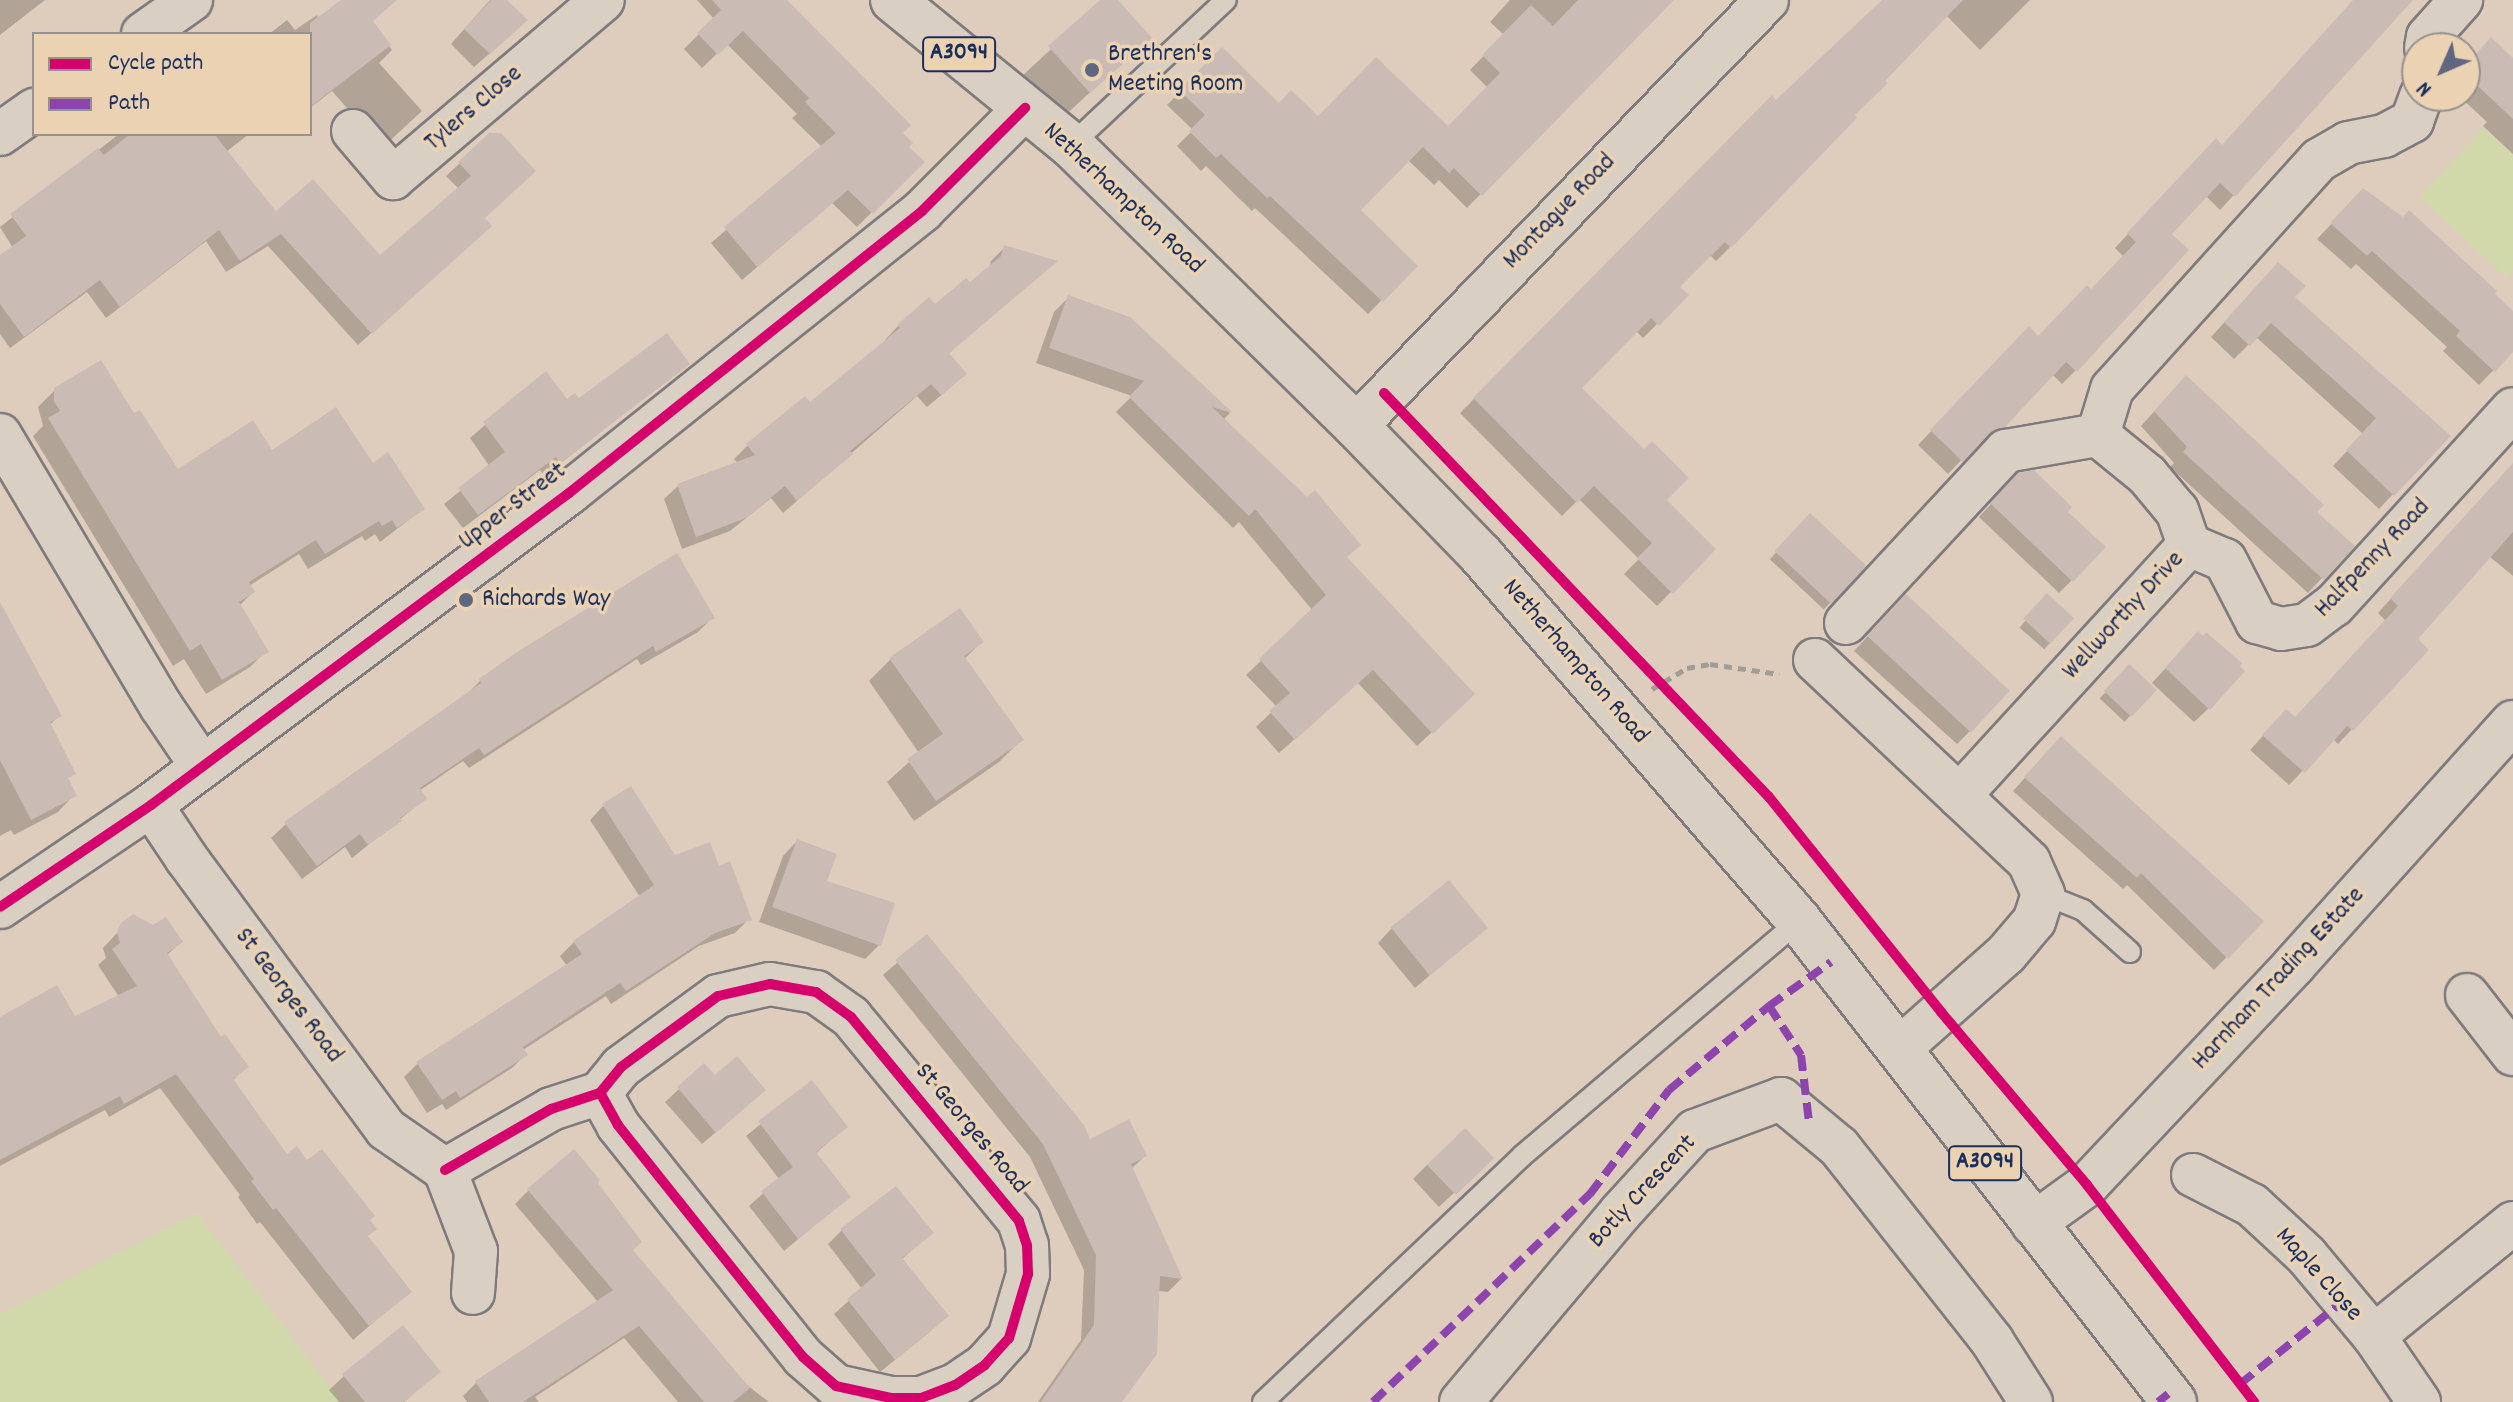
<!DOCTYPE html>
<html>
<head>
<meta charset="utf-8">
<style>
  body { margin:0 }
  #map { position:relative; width:2513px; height:1402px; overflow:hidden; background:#decdbd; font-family:Dekko,sans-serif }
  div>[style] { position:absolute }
  .green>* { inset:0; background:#d1d9aa }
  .shadow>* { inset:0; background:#0003; transform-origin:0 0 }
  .building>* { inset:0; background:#cbbbb5; transform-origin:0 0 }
  .path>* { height:5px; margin-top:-2.5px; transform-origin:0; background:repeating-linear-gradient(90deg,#a09c98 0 8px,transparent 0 14px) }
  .roads { filter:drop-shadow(2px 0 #7f7b7d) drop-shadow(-2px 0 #7f7b7d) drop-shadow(0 2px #7f7b7d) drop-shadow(0 -2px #7f7b7d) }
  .lane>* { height:20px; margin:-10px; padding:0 10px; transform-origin:10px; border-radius:10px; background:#d9cfc3 }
  .street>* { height:42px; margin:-21px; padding:0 21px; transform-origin:21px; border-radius:21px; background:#d9cfc3 }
  .primary>* { height:44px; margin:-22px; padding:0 22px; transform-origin:22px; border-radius:22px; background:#d9cfc3 }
  .quiet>* { height:8px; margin-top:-4px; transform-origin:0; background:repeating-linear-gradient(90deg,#8e44ad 0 16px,transparent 0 24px) }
  .cycleway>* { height:10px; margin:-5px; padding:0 5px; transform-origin:5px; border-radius:5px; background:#d6006c }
  .dots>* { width:22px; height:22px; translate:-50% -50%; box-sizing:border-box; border:4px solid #ead2b2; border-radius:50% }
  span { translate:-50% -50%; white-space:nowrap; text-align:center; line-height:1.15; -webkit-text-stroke:7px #ead2b2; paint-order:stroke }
  .shield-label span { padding:2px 6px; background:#ead2b2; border:2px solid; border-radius:6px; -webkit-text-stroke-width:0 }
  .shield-label { font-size:24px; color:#1b2f5e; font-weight:700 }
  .poi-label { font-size:26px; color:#1b2f5e }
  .left { translate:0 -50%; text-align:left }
  .street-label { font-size:26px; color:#1b2f5e }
  .legend { position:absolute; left:32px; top:32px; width:280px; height:104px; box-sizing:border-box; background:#ead2b2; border:2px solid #979190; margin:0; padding:10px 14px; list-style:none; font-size:24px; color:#1b2f5e }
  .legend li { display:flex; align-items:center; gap:16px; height:40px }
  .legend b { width:40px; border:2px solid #979190 }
  .north { position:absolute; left:2401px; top:32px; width:80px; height:80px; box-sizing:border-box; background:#ead2b2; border:2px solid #979190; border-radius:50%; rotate:225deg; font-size:22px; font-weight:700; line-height:32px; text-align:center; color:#1b2f5e }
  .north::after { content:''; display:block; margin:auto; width:28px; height:36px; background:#5f667f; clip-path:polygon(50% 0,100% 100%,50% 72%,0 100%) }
</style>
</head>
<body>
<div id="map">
  <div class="green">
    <div style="clip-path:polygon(2483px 128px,2513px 155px,2513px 270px,2506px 277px,2420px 197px)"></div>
    <div style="clip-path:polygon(197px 1213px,341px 1402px,0 1402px,0 1314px)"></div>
  </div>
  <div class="shadow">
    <div style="clip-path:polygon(0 0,45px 0,0 35px)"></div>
    <div style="clip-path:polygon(342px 0,395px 0,371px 22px,392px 50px,379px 63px,422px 111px,382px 148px,332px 91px,310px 108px,310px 34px,269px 34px,287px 20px,295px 30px,317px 15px,319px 19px)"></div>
    <div style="clip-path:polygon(490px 0,504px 0,511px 35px,474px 67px,451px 44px)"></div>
    <div style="clip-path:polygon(697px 0,783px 0,878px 122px,918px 166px,857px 227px,832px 203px,742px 280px,711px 243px,822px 147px,792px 118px,797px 114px,727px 44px,702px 68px,684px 49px,714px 19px)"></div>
    <div style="clip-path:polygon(1104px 0,1115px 0,1149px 38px,1060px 120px,1022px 76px)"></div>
    <div style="clip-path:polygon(1510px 0,1665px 0,1668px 3px,1467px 208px,1439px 180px,1434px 185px,1408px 160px,1358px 210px,1415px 266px,1368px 314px,1255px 208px,1252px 211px,1206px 166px,1201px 171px,1177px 146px,1193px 130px,1167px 105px,1222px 49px,1279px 106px,1318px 119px,1448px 128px,1488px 88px,1470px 70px,1504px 35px,1490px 22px)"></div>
    <div style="clip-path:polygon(1885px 0,2030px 0,1980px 50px,1946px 15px,1730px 247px,1716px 261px,1710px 255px,1677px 287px,1657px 324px,1643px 338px,1636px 331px,1579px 388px,1664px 500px,1714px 549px,1657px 606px,1624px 574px,1639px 559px,1579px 499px,1562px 516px,1460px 413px,1772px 98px,1776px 102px)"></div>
    <div style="clip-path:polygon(2354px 0,2412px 0,2220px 210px,2205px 195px,2169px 234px,2076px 370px,2062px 384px,2052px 374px,1989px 440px,1974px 447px,1948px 474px,1918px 445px,2015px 343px,2038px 338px,2090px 291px,2123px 256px,2115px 248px,2202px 154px,2222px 147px)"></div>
    <div style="clip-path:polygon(2513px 61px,2513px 154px,2483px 126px,2487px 122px,2459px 96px,2465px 96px,2465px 67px)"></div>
    <div style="clip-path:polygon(119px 134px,249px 134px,226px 152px,276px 214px,380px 258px,459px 189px,446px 176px,490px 135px,482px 219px,476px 239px,358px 345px,268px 246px,226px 272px,206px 241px,106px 318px,87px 292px,10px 348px,0 334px,0 258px,13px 248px,0 227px)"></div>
    <div style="clip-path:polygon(2363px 191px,2513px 313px,2513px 350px,2479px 385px,2443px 351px,2447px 347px,2356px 264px,2351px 269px,2317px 239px)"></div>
    <div style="clip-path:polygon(1005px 247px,1054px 262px,948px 354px,964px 374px,951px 387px,927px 407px,917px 396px,783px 513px,771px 498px,730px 531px,682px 549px,664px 499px,678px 486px,738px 463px,734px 459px,747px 446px,810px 405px,887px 342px,885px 340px,898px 326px,929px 300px,935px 307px,970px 285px,989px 269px,991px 261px)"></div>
    <div style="clip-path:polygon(2264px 279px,2293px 297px,2448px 436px,2379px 509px,2333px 466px,2363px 434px,2256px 337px,2234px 359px,2211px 337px)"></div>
    <div style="clip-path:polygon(1068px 298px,1129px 319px,1230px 413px,1223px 420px,1346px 558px,1458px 708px,1417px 746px,1358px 683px,1279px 753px,1256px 727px,1277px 707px,1246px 675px,1313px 611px,1239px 522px,1233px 528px,1116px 412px,1132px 396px,1036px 363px,1054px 312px)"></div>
    <div style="clip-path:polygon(688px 364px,544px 476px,540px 470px,463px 528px,444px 504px,490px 467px,470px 438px,545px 373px,567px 402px,579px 401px)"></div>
    <div style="clip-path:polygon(55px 390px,134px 416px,177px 472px,272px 452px,372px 466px,423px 509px,380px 542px,375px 534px,365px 541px,362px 536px,308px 569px,299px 554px,249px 586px,253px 592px,239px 606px,266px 651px,250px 667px,206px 694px,184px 659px,173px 666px,33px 436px,43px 426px,38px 407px)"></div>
    <div style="clip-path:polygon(2172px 392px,2352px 546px,2308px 593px,2170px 467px,2174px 463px,2141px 426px)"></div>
    <div style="clip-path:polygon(2513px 464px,2513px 576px,2489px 556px,2415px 639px,2426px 650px,2338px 744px,2333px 739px,2289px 785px,2250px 750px,2273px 725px,2295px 719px,2386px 621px,2378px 613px)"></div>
    <div style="clip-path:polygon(2006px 488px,2065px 512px,2072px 580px,2059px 593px,1979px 517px)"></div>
    <div style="left:1810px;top:516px;width:74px;height:59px;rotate:43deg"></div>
    <div style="left:2047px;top:596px;width:33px;height:42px;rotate:41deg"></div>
    <div style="clip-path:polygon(0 608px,59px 715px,49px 726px,73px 773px,66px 780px,74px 795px,58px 812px,14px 835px,11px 830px,0 836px)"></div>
    <div style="clip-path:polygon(1891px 611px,1971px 730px,1957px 744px,1854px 651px)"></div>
    <div style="clip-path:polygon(713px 617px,698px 632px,641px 665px,637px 659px,469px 768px,463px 761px,419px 791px,425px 799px,352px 858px,345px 847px,302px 879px,271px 838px,286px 824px,466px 695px,480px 681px)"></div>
    <div style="clip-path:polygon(982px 642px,964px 659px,1021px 740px,999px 762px,914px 821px,887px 782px,919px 753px,869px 681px,891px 659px)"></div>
    <div style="clip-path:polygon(2184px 648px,2209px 708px,2194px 722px,2152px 683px)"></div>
    <div style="left:2129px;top:667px;width:34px;height:43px;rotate:43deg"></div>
    <div style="clip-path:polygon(2049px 751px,2262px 921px,2214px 970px,2127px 885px,2123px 889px,2013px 791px)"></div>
    <div style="clip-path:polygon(603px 806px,674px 857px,717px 868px,749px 919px,735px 933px,699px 946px,611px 1004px,606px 996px,523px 1050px,526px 1054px,512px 1068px,446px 1110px,442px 1104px,427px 1113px,404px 1077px,418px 1063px,567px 966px,560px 956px,574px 942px,640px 897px,590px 820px)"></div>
    <div style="clip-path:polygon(797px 841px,825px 882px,879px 945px,865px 959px,759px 922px,783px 856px)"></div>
    <div style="clip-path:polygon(1392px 928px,1485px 928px,1415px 988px,1378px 943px)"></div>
    <div style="clip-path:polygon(118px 932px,181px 942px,166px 956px,220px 1040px,247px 1066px,232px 1081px,286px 1157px,368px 1221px,366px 1237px,409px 1292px,353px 1340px,260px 1222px,257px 1224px,238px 1197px,240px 1195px,160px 1088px,109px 1117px,105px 1110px,0 1166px,0 1019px,74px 1019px,119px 997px,98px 965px,106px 958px,103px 948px)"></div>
    <div style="clip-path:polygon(927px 937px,1089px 1142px,1145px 1156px,1131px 1169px,1181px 1279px,1168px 1292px,1157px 1291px,1120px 1402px,1038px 1402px,1081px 1340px,1084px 1270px,1030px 1157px,883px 975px)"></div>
    <div style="clip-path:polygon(704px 1066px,714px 1078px,750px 1103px,702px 1144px,665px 1102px)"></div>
    <div style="clip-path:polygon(812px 1083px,846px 1127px,815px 1154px,848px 1197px,784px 1251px,749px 1206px,779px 1179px,746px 1136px)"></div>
    <div style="clip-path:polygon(1427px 1165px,1476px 1172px,1439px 1207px,1413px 1179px)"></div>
    <div style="clip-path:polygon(595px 1183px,631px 1250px,738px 1378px,769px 1402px,678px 1402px,624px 1338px,535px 1397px,539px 1402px,467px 1402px,463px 1396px,476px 1383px,598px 1302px,515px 1204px,529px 1190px)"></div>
    <div style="clip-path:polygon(842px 1230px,931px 1233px,901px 1260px,932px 1330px,880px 1372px,834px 1314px,862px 1289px,828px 1244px)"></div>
    <div style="clip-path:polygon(438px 1372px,404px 1402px,339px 1402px,329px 1390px,344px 1376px)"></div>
  </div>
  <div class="building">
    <div style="clip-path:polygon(341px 0,397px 0,373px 21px,391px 45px,310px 107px,310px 23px)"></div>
    <div style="clip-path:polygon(491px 0,507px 0,528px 20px,490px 54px,464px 29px)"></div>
    <div style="clip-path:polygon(712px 0,787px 0,911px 125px,903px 133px,913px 143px,909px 147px,925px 162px,873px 214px,848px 190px,757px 267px,724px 227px,836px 133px,805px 102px,809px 98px,743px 31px,718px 55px,697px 33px,721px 10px)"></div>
    <div style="clip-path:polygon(1100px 0,1118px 0,1152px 38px,1090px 93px,1048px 46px)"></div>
    <div style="clip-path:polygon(1578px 0,1674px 0,1482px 196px,1454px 168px,1449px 173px,1423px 147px,1361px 210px,1418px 266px,1383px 302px,1270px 196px,1267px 198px,1221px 154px,1216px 158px,1189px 131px,1205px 115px,1179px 90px,1222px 47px,1279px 103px,1291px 90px,1318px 116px,1376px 57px,1448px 126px,1500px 73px,1482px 55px,1531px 5px,1553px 26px)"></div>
    <div style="clip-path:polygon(1882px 0,1963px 0,1885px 81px,1888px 83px,1855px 115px,1857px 118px,1731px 248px,1725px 242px,1680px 287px,1689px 295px,1659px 326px,1651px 318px,1582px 388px,1644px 449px,1652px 441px,1689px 478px,1667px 500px,1716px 549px,1673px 594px,1637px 558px,1652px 543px,1594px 486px,1577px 503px,1473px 398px,1772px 95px,1776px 100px)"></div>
    <div style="clip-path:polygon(2353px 0,2413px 0,2235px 197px,2220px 183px,2172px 234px,2189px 250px,2077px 372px,2066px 362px,2005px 427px,1988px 435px,1963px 462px,1930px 430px,2029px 326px,2038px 336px,2087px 285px,2091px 289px,2136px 242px,2127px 233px,2216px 138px,2222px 145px)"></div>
    <div style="clip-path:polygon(2491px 37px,2513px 58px,2513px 119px,2465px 74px,2465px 66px)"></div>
    <div style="clip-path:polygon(489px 133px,501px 133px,536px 171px,485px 218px,492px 226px,372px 334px,281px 234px,240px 261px,219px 230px,120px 307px,100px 280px,24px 337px,0 304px,0 255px,26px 236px,10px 214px,98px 148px,104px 155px,130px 134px,214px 134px,276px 211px,313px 179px,380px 255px,471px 176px,458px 162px)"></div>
    <div style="clip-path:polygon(2363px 188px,2403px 217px,2409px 210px,2497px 291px,2495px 294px,2513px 311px,2513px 352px,2495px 372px,2456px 336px,2460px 331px,2372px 251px,2367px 256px,2330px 223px)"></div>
    <div style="clip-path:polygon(1004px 245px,1058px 261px,949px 353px,967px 374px,941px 395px,931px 384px,850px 451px,853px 454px,797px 501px,785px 486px,746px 518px,696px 537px,677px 484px,755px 455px,746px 444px,805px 396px,810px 402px,900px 328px,897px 325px,929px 297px,935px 304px,966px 278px,970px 282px,1001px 256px)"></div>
    <div style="clip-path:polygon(2278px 262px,2306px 286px,2295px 297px,2451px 436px,2394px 496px,2346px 450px,2376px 418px,2271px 323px,2250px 346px,2224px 322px)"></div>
    <div style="clip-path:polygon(1068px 295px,1130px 317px,1233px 413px,1212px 407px,1307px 497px,1315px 490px,1361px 545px,1347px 557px,1475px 694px,1433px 734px,1373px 670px,1295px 740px,1269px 711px,1290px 693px,1259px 659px,1326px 595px,1255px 509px,1249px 516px,1129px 397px,1144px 381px,1049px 348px)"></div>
    <div style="clip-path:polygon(667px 333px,690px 364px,560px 463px,556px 457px,478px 515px,458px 488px,505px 452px,483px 422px,546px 371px,567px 399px,575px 393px,579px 398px)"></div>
    <div style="clip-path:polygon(101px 360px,134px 413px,140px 410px,178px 469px,253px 420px,272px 450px,336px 407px,373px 463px,388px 452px,425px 509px,397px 528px,392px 520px,382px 526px,379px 521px,325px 554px,316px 540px,249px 582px,255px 592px,239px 602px,269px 652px,222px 680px,201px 644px,190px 651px,48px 418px,60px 411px,54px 401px,54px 388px)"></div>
    <div style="clip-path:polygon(2186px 375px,2324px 505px,2317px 512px,2355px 546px,2324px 580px,2183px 452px,2187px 447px,2154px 411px)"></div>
    <div style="clip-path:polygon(2513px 463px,2513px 532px,2418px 639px,2429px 650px,2353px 731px,2347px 726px,2305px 773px,2262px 735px,2286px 709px,2295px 717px,2398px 606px,2390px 598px)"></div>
    <div style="clip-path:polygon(2034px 470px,2072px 507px,2068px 512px,2106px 547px,2073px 582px,1990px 503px,2018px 473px)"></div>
    <div style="left:1810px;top:513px;width:78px;height:52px;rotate:43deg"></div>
    <div style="clip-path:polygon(677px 553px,715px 618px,656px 652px,653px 646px,484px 755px,479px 748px,420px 788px,427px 799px,400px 818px,402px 821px,368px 845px,360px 834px,317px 866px,284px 822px,481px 683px,479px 679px,520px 650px)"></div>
    <div style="left:2047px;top:593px;width:37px;height:35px;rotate:43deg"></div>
    <div style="left:1906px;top:594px;width:142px;height:57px;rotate:43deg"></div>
    <div style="clip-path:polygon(0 602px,62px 716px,50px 722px,76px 774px,68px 778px,77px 796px,31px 820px,0 760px)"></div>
    <div style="clip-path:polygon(960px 608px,984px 642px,964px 656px,1024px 740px,936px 801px,907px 759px,943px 734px,889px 658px)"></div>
    <div style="clip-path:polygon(2198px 631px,2203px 636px,2206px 632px,2242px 663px,2240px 666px,2245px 671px,2210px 710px,2165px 668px)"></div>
    <div style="left:2129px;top:664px;width:38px;height:37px;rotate:43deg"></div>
    <div style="clip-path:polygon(2061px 736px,2264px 921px,2228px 959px,2141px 873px,2137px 878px,2024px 777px)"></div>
    <div style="clip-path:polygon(631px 786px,675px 855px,710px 842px,719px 866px,730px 861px,752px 920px,715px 933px,626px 991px,620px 983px,523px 1047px,528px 1055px,460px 1098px,456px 1091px,442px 1100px,416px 1062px,582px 954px,573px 941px,654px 885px,602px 804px)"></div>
    <div style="clip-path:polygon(797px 839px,837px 854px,827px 881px,895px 903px,881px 946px,772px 907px)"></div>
    <div style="left:1449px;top:880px;width:62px;height:75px;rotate:51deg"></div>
    <div style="clip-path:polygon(133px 914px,153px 925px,166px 917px,183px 942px,167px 953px,221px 1037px,225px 1034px,249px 1067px,233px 1079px,287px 1154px,297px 1146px,307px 1160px,322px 1149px,375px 1216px,370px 1220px,377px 1229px,368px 1236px,412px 1292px,369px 1326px,276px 1208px,273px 1210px,251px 1181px,254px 1179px,176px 1074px,124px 1104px,120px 1096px,0 1160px,0 1017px,57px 985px,75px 1016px,137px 986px,112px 949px,120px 943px,117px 932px,121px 923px)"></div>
    <div style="clip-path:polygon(927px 934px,1084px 1125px,1090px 1139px,1129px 1119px,1147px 1156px,1131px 1164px,1183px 1279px,1160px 1276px,1157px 1354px,1122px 1402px,1041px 1402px,1094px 1325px,1096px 1255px,1043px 1144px,895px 960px)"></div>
    <div style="clip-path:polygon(737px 1056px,766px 1090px,716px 1133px,677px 1087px,704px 1063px,715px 1075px)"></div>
    <div style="clip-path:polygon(812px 1080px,848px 1127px,816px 1152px,851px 1197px,798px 1239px,761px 1191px,793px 1167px,758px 1121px)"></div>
    <div style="left:1465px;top:1128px;width:42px;height:53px;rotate:46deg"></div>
    <div style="clip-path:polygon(574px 1149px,600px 1180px,598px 1183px,642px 1242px,633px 1250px,750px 1388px,733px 1402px,704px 1402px,639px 1326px,523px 1402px,489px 1402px,475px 1381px,613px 1290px,527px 1189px)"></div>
    <div style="clip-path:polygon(896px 1186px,934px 1233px,902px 1258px,949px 1316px,895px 1360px,847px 1299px,876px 1275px,840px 1229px)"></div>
    <div style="clip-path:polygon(403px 1325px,441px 1372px,403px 1402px,365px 1402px,342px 1374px)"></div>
  </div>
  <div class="path">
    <div style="left:1652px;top:689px;width:41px;rotate:-31deg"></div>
    <div style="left:1687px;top:668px;width:23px;rotate:-10deg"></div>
    <div style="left:1710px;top:664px;width:70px;rotate:8.2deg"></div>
  </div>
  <div class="roads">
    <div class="lane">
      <div style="left:1071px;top:145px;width:212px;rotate:-43.1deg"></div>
      <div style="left:2043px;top:894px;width:43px;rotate:21.8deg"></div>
      <div style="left:2083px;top:910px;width:63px;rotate:41.8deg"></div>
      <div style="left:1263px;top:1402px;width:357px;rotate:-43.5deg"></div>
      <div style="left:1522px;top:1156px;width:363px;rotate:-40.3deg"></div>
    </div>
    <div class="street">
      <div style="left:143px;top:34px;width:59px;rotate:-35.3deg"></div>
      <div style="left:2426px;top:48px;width:11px;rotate:-80deg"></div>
      <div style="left:2428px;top:37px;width:50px;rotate:-48.3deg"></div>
      <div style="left:353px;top:131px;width:62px;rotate:49.6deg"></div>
      <div style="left:393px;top:178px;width:275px;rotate:-40.3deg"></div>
      <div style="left:0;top:134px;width:42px;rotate:-35.2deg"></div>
      <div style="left:1356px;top:426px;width:592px;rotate:-46.03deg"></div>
      <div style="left:0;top:435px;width:315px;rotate:59.3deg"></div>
      <div style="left:161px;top:706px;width:71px;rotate:55.9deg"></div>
      <div style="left:2189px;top:545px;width:39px;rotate:23deg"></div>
      <div style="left:2225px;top:560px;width:70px;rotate:62.7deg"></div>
      <div style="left:2257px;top:622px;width:25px;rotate:16deg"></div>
      <div style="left:2281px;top:629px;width:26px;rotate:-9deg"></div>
      <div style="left:2307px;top:625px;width:34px;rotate:-37deg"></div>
      <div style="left:2334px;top:605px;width:265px;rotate:-47.6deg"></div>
      <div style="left:1846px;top:623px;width:235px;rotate:-47.1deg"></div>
      <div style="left:2006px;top:451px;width:93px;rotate:-9.9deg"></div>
      <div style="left:1815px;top:660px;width:294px;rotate:43.3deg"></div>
      <div style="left:2029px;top:862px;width:35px;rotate:66deg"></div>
      <div style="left:2043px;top:894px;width:28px;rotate:108deg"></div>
      <div style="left:2034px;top:921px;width:43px;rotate:130.3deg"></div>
      <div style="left:2006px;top:954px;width:144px;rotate:138.4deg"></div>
      <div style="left:1959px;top:796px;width:340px;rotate:-47.5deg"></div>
      <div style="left:2189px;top:545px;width:36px;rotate:-109deg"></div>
      <div style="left:2177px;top:511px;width:47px;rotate:-129.8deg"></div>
      <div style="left:2147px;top:475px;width:63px;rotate:-140.8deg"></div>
      <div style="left:2098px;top:435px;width:48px;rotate:-73.1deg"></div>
      <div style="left:2112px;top:389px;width:309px;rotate:-47.9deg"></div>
      <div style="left:2319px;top:160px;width:34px;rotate:-30deg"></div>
      <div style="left:2348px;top:143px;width:37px;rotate:-11deg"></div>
      <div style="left:2384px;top:136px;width:32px;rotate:-28deg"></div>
      <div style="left:2412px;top:121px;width:27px;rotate:-70deg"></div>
      <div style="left:151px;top:805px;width:65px;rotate:56.3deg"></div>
      <div style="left:187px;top:859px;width:335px;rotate:53.6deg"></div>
      <div style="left:386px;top:1129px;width:72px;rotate:34.8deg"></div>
      <div style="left:445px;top:1170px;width:87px;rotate:69.1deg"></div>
      <div style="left:476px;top:1251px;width:42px;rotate:94.1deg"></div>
      <div style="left:0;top:907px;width:182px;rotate:-34deg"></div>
      <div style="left:151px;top:805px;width:522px;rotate:-36.74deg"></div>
      <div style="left:569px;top:493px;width:452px;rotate:-38.6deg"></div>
      <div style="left:922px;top:211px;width:146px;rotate:-45deg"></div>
      <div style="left:2467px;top:995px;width:75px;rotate:52.1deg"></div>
      <div style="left:445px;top:1170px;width:122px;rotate:-29.9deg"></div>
      <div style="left:551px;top:1109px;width:52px;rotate:-18.1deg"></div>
      <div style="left:600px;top:1093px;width:33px;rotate:-51deg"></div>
      <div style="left:621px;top:1067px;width:120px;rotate:-36.2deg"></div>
      <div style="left:718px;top:996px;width:53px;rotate:-13deg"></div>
      <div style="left:770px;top:984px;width:47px;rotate:9.9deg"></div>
      <div style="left:816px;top:992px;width:43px;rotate:35.5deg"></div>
      <div style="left:851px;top:1017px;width:264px;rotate:50.5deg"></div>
      <div style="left:1019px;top:1221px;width:25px;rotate:72deg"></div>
      <div style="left:1027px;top:1245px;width:29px;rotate:88deg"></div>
      <div style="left:1028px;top:1274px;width:67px;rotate:106.5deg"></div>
      <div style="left:1009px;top:1338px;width:36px;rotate:132deg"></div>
      <div style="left:985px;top:1365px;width:36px;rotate:146deg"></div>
      <div style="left:955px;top:1385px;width:36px;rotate:159deg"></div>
      <div style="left:921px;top:1398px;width:30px;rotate:180deg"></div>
      <div style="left:891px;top:1398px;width:56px;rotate:-167.7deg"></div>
      <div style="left:836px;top:1386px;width:44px;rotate:-138.7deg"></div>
      <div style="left:803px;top:1357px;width:297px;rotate:-128.6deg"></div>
      <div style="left:618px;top:1125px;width:37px;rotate:-119deg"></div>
      <div style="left:2193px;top:1175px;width:66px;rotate:27deg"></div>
      <div style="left:2252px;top:1205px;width:74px;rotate:42.8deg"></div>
      <div style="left:2306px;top:1255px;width:106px;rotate:50deg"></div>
      <div style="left:2374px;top:1336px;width:80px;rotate:55.7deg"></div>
      <div style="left:2033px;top:1224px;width:67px;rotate:-35.8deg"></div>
      <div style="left:2087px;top:1185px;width:302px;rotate:-46.7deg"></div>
      <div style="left:2294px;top:965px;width:327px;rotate:-48deg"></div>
      <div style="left:2374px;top:1336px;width:179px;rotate:-39.1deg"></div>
      <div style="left:1461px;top:1402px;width:247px;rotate:-49.9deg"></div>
      <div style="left:1620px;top:1213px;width:111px;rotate:-47.6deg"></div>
      <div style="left:1695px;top:1131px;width:92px;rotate:-20.4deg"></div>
      <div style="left:1781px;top:1099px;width:75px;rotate:39.6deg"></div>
      <div style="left:1839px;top:1147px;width:247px;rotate:51.7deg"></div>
      <div style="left:1992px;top:1341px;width:72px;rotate:57.4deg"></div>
    </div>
    <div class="primary">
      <div style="left:893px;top:0;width:230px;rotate:39.2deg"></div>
      <div style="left:1071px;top:145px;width:400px;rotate:44.6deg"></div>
      <div style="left:1356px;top:426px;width:180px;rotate:45.9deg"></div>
      <div style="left:1481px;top:555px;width:485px;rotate:49deg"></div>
      <div style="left:1799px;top:921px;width:610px;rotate:52.06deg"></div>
    </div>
  </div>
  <div class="quiet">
    <div style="left:1769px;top:1006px;width:59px;rotate:56.9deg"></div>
    <div style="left:1801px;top:1055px;width:67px;rotate:83.2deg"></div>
    <div style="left:2240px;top:1384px;width:131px;rotate:-38.8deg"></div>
    <div style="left:1373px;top:1402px;width:301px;rotate:-43.8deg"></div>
    <div style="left:1590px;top:1194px;width:131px;rotate:-52.8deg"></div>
    <div style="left:1669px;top:1090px;width:131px;rotate:-40deg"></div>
    <div style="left:1769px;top:1006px;width:76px;rotate:-35.4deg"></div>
    <div style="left:2158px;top:1402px;width:13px;rotate:-39deg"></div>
  </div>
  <div class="cycleway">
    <div style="left:1384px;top:393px;width:558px;rotate:46.38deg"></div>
    <div style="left:1769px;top:797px;width:275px;rotate:51.3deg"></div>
    <div style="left:1941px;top:1012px;width:226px;rotate:49.8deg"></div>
    <div style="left:2087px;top:1185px;width:274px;rotate:52.4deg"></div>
    <div style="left:0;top:907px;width:182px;rotate:-34deg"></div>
    <div style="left:151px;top:805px;width:522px;rotate:-36.74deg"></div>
    <div style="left:569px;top:493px;width:452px;rotate:-38.6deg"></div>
    <div style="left:922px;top:211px;width:146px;rotate:-45deg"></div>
    <div style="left:445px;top:1170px;width:122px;rotate:-29.9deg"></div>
    <div style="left:551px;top:1109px;width:52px;rotate:-18.1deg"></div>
    <div style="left:600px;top:1093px;width:33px;rotate:-51deg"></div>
    <div style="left:621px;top:1067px;width:120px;rotate:-36.2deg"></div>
    <div style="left:718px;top:996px;width:53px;rotate:-13deg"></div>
    <div style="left:770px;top:984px;width:47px;rotate:9.9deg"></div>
    <div style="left:816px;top:992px;width:43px;rotate:35.5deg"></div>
    <div style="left:851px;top:1017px;width:264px;rotate:50.5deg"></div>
    <div style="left:1019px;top:1221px;width:25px;rotate:72deg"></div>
    <div style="left:1027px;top:1245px;width:29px;rotate:88deg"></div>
    <div style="left:1028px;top:1274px;width:67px;rotate:106.5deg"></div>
    <div style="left:1009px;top:1338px;width:36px;rotate:132deg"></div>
    <div style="left:985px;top:1365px;width:36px;rotate:146deg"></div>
    <div style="left:955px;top:1385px;width:36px;rotate:159deg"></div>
    <div style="left:921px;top:1398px;width:30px;rotate:180deg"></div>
    <div style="left:891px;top:1398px;width:56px;rotate:-167.7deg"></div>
    <div style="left:836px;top:1386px;width:44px;rotate:-138.7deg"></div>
    <div style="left:803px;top:1357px;width:297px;rotate:-128.6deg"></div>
    <div style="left:618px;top:1125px;width:37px;rotate:-119deg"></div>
  </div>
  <div class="dots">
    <div style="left:1092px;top:70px;background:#5f667f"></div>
    <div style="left:466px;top:600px;background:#5f667f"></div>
  </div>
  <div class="shield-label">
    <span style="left:959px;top:54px">A3094</span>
    <span style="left:1985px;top:1163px">A3094</span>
  </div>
  <div class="poi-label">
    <span class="left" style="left:1108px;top:70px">Brethren's<br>Meeting Room</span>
    <span class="left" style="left:482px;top:600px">Richards Way</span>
  </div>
  <div class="street-label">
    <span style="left:474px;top:109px;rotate:-40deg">Tylers Close</span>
    <span style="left:1123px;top:199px;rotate:43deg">Netherhampton Road</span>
    <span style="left:1560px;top:212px;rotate:-46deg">Montague Road</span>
    <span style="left:513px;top:507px;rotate:-37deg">Upper Street</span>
    <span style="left:2373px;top:559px;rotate:-46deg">Halfpenny Road</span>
    <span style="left:2124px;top:616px;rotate:-47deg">Wellworthy Drive</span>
    <span style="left:1575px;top:662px;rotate:49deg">Netherhampton Road</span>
    <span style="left:2279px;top:979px;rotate:-47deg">Harnham Trading Estate</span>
    <span style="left:288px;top:996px;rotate:53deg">St Georges Road</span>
    <span style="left:971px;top:1129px;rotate:50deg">St Georges Road</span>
    <span style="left:1643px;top:1192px;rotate:-47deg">Botly Crescent</span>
    <span style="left:2318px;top:1275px;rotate:48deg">Maple Close</span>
  </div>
  <ul class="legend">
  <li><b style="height:10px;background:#d6006c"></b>Cycle path</li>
  <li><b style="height:10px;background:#8e44ad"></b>Path</li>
  </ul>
  <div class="north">N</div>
</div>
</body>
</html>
